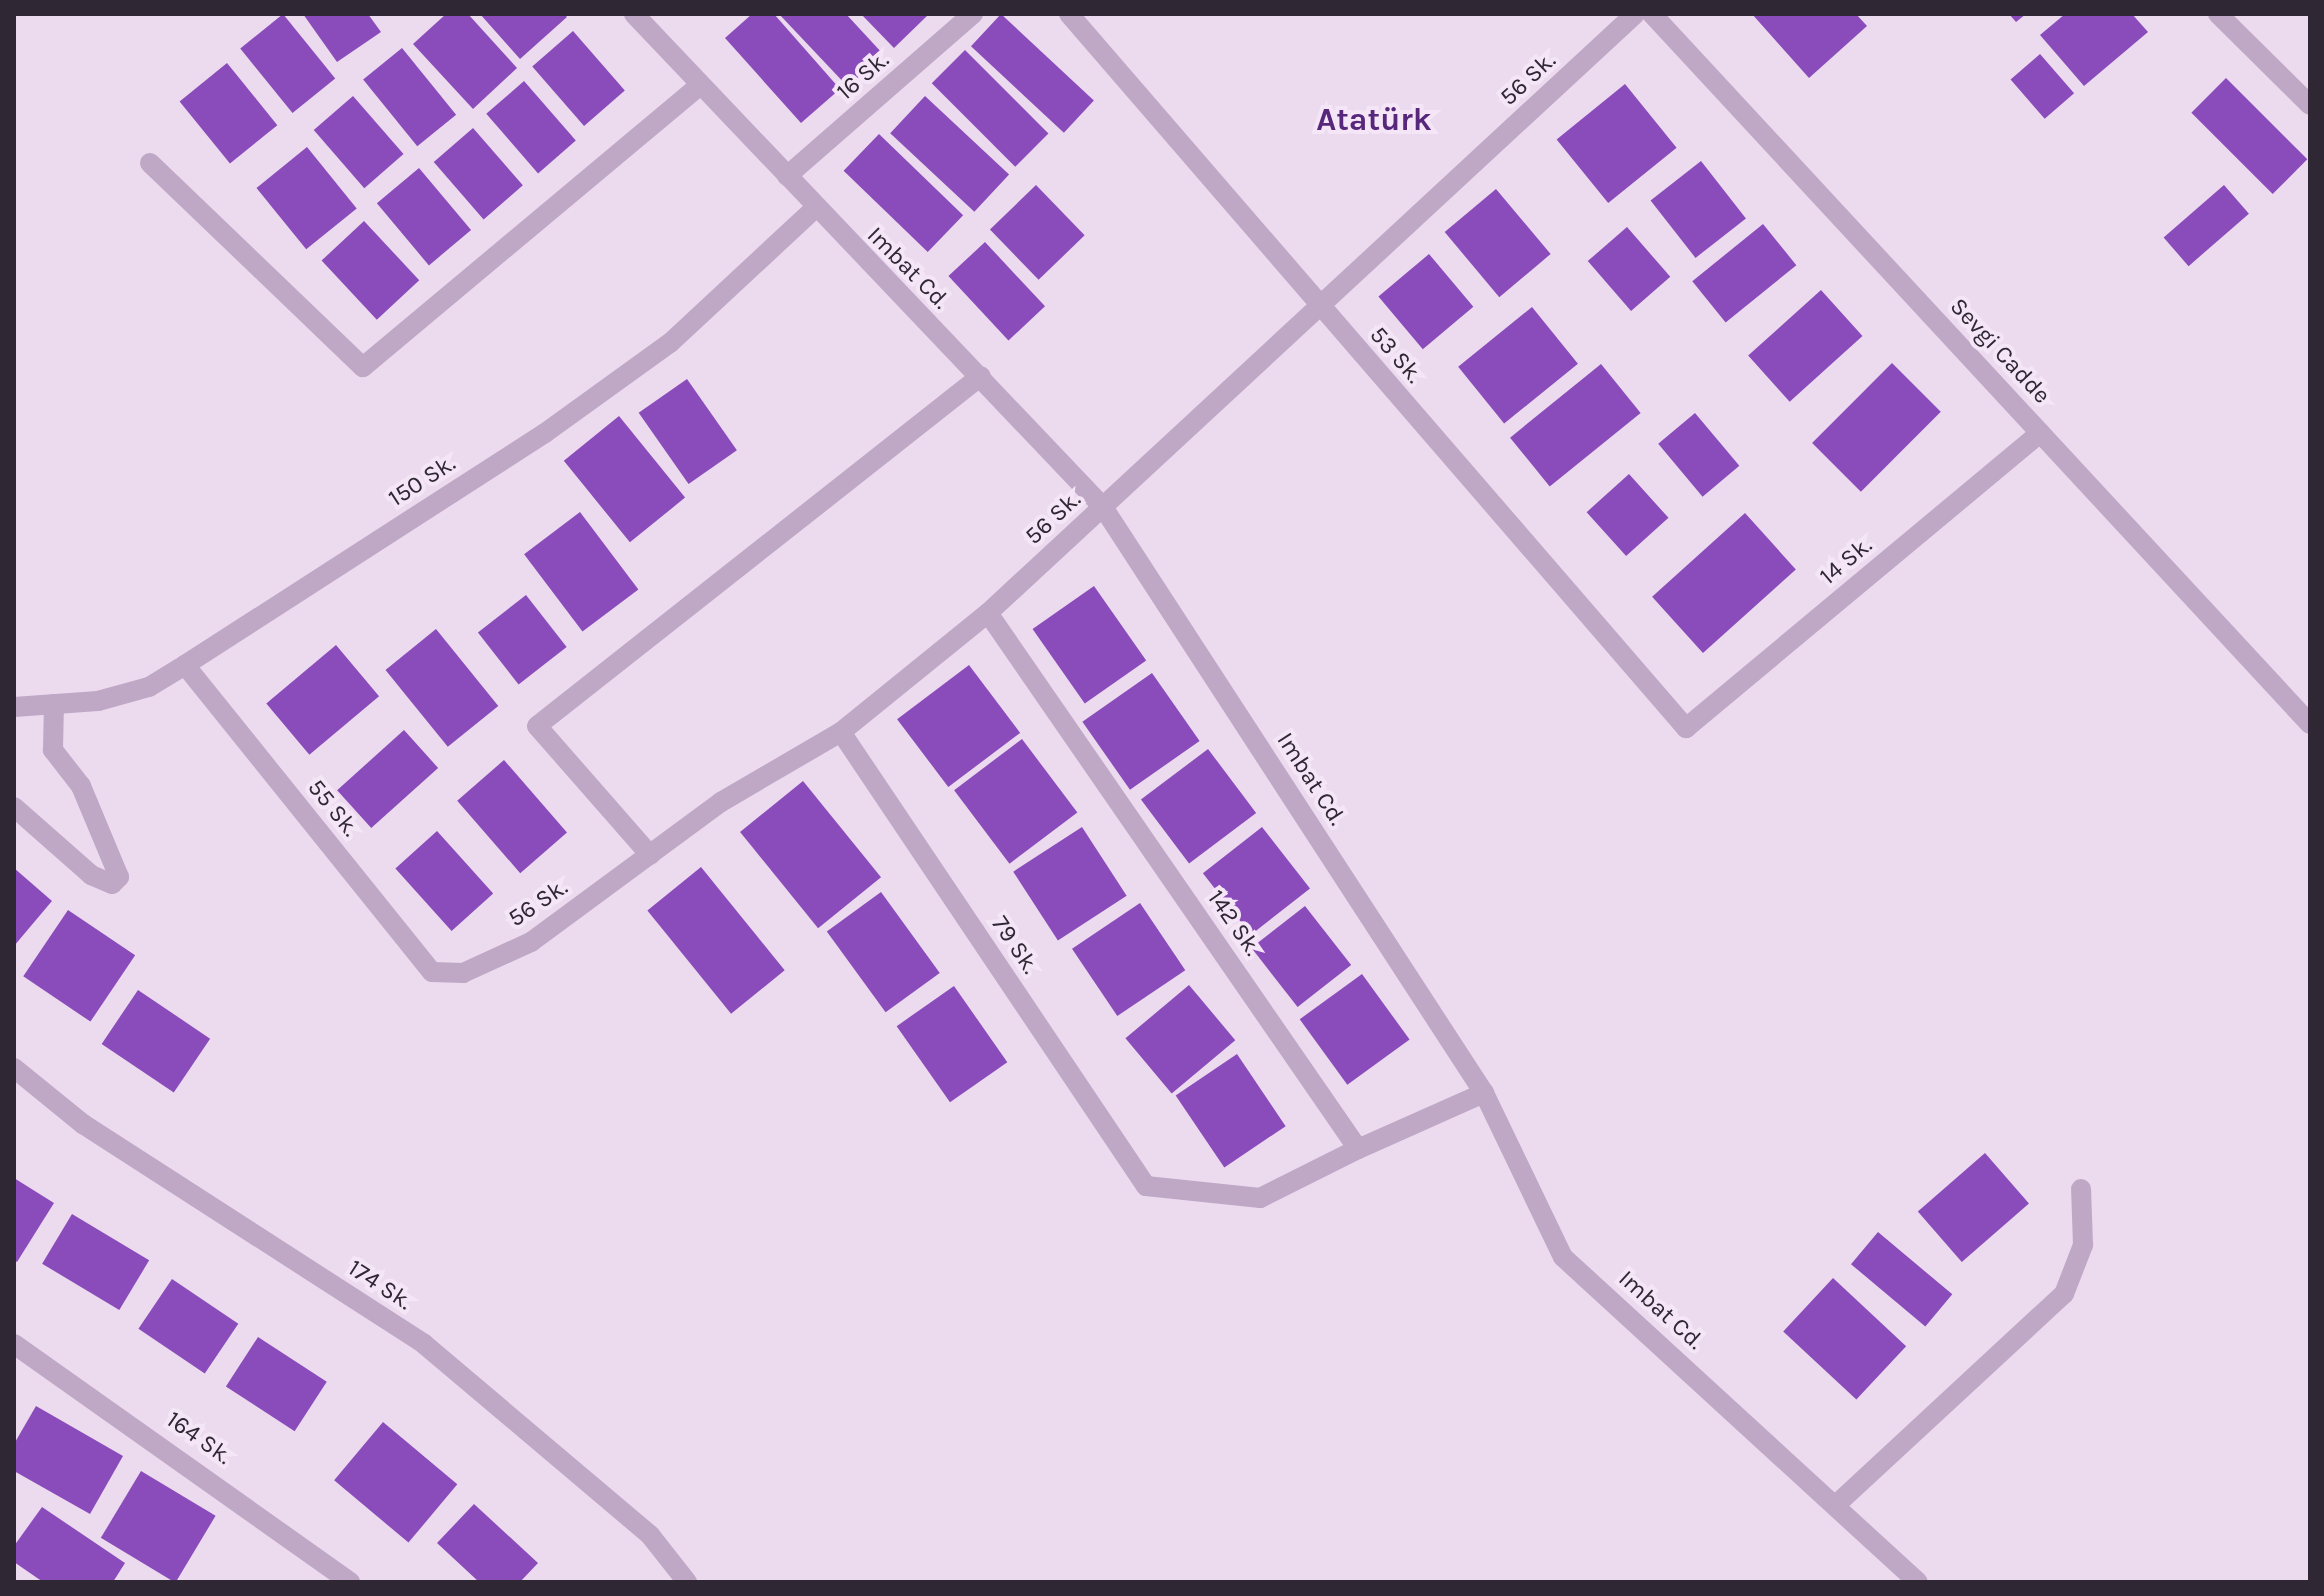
<!DOCTYPE html>
<html>
<head>
<meta charset="utf-8">
<style>
  body { margin:0 }
  #map { position:relative; width:2324px; height:1596px; overflow:hidden; background:#ecdbef; font-family:Karla,sans-serif }
  div>[style] { position:absolute }
  .building>* { inset:0; background:#8a4cbb; transform-origin:0 0 }
  .minor>* { height:20px; margin:-10px; padding:0 10px; transform-origin:10px; border-radius:10px; background:#bfa8c6 }
  span { translate:-50% -50%; white-space:nowrap; text-align:center; line-height:1.15; -webkit-text-stroke:8px #f5e6f7; paint-order:stroke }
  .street-label { font-size:24px; color:#2f2733 }
  .district-label { font-size:32px; color:#56277b; font-weight:700 }
  .frame { position:absolute; inset:0; border:16px solid #2f2733; pointer-events:none }
</style>
</head>
<body>
<div id="map">
  <div class="building">
    <div style="left:283px;top:14px;width:83px;height:55px;rotate:51deg"></div>
    <div style="clip-path:polygon(303px 14px,368px 14px,381px 32px,337px 62px)"></div>
    <div style="clip-path:polygon(446px 14px,468px 14px,517px 68px,473px 109px,413px 44px)"></div>
    <div style="clip-path:polygon(480px 14px,564px 14px,567px 17px,520px 59px)"></div>
    <div style="clip-path:polygon(752px 14px,774px 14px,840px 89px,801px 123px,725px 38px)"></div>
    <div style="clip-path:polygon(779px 14px,846px 14px,883px 54px,848px 87px)"></div>
    <div style="clip-path:polygon(861px 14px,929px 14px,894px 48px)"></div>
    <div style="left:1001px;top:14px;width:127px;height:44px;rotate:43deg"></div>
    <div style="clip-path:polygon(1752px 14px,1856px 14px,1867px 26px,1809px 78px)"></div>
    <div style="clip-path:polygon(2009px 14px,2026px 14px,2016px 22px)"></div>
    <div style="clip-path:polygon(2065px 14px,2132px 14px,2148px 32px,2084px 86px,2040px 35px)"></div>
    <div style="left:573px;top:31px;width:79px;height:54px;rotate:49deg"></div>
    <div style="left:402px;top:48px;width:86px;height:50px;rotate:51deg"></div>
    <div style="left:965px;top:50px;width:118px;height:47px;rotate:45deg"></div>
    <div style="left:2040px;top:54px;width:52px;height:39px;rotate:49deg"></div>
    <div style="left:227px;top:63px;width:80px;height:61px;rotate:51deg"></div>
    <div style="left:2226px;top:78px;width:115px;height:49px;rotate:45deg"></div>
    <div style="left:524px;top:81px;width:79px;height:50px;rotate:49deg"></div>
    <div style="left:1625px;top:84px;width:82px;height:88px;rotate:51deg"></div>
    <div style="left:353px;top:96px;width:77px;height:52px;rotate:49deg"></div>
    <div style="left:925px;top:96px;width:115px;height:51px;rotate:43deg"></div>
    <div style="left:473px;top:128px;width:76px;height:52px;rotate:49deg"></div>
    <div style="left:879px;top:134px;width:117px;height:51px;rotate:44deg"></div>
    <div style="left:307px;top:147px;width:79px;height:65px;rotate:51deg"></div>
    <div style="left:1701px;top:161px;width:73px;height:64px;rotate:52deg"></div>
    <div style="left:419px;top:168px;width:81px;height:55px;rotate:50deg"></div>
    <div style="left:1036px;top:185px;width:70px;height:64px;rotate:46deg"></div>
    <div style="left:2224px;top:185px;width:38px;height:80px;rotate:49deg"></div>
    <div style="left:1496px;top:189px;width:85px;height:67px;rotate:50deg"></div>
    <div style="left:364px;top:221px;width:81px;height:58px;rotate:47deg"></div>
    <div style="left:1763px;top:224px;width:53px;height:91px;rotate:51deg"></div>
    <div style="left:1627px;top:227px;width:66px;height:52px;rotate:49deg"></div>
    <div style="left:985px;top:242px;width:88px;height:50px;rotate:47deg"></div>
    <div style="left:1429px;top:254px;width:69px;height:66px;rotate:50deg"></div>
    <div style="left:1821px;top:290px;width:62px;height:98px;rotate:48deg"></div>
    <div style="left:1532px;top:307px;width:73px;height:95px;rotate:51deg"></div>
    <div style="left:1892px;top:363px;width:69px;height:113px;rotate:45deg"></div>
    <div style="left:1601px;top:364px;width:63px;height:117px;rotate:51deg"></div>
    <div style="left:687px;top:379px;width:87px;height:59px;rotate:55deg"></div>
    <div style="left:1695px;top:413px;width:69px;height:48px;rotate:50deg"></div>
    <div style="left:619px;top:416px;width:105px;height:71px;rotate:51deg"></div>
    <div style="left:1629px;top:474px;width:59px;height:57px;rotate:48deg"></div>
    <div style="left:580px;top:512px;width:97px;height:70px;rotate:53deg"></div>
    <div style="left:1745px;top:513px;width:76px;height:125px;rotate:48deg"></div>
    <div style="left:1094px;top:586px;width:91px;height:75px;rotate:55deg"></div>
    <div style="left:526px;top:595px;width:66px;height:61px;rotate:52deg"></div>
    <div style="left:436px;top:629px;width:99px;height:65px;rotate:51deg"></div>
    <div style="left:336px;top:645px;width:67px;height:91px;rotate:50deg"></div>
    <div style="left:969px;top:665px;width:85px;height:90px;rotate:53deg"></div>
    <div style="left:1152px;top:673px;width:83px;height:85px;rotate:55deg"></div>
    <div style="left:404px;top:730px;width:51px;height:90px;rotate:48deg"></div>
    <div style="left:1022px;top:739px;width:92px;height:85px;rotate:53deg"></div>
    <div style="left:1208px;top:749px;width:80px;height:84px;rotate:53deg"></div>
    <div style="left:504px;top:760px;width:96px;height:62px;rotate:49deg"></div>
    <div style="left:803px;top:781px;width:124px;height:81px;rotate:51deg"></div>
    <div style="left:1082px;top:827px;width:82px;height:82px;rotate:57deg"></div>
    <div style="left:1262px;top:827px;width:78px;height:75px;rotate:52deg"></div>
    <div style="left:437px;top:831px;width:84px;height:56px;rotate:48deg"></div>
    <div style="left:701px;top:867px;width:133px;height:69px;rotate:51deg"></div>
    <div style="clip-path:polygon(14px 868px,52px 901px,14px 946px)"></div>
    <div style="left:881px;top:892px;width:100px;height:67px;rotate:54deg"></div>
    <div style="left:1140px;top:903px;width:81px;height:82px;rotate:56deg"></div>
    <div style="left:1305px;top:906px;width:75px;height:68px;rotate:52deg"></div>
    <div style="left:68px;top:910px;width:81px;height:80px;rotate:34deg"></div>
    <div style="left:1362px;top:974px;width:81px;height:77px;rotate:54deg"></div>
    <div style="left:1189px;top:985px;width:72px;height:83px;rotate:50deg"></div>
    <div style="left:954px;top:986px;width:93px;height:70px;rotate:55deg"></div>
    <div style="left:138px;top:990px;width:87px;height:65px;rotate:34deg"></div>
    <div style="left:1237px;top:1054px;width:87px;height:74px;rotate:56deg"></div>
    <div style="left:1985px;top:1153px;width:67px;height:89px;rotate:49deg"></div>
    <div style="clip-path:polygon(14px 1178px,54px 1203px,17px 1262px,14px 1260px)"></div>
    <div style="left:72px;top:1214px;width:90px;height:58px;rotate:31deg"></div>
    <div style="left:1878px;top:1232px;width:97px;height:42px;rotate:40deg"></div>
    <div style="left:1833px;top:1278px;width:100px;height:73px;rotate:43deg"></div>
    <div style="left:172px;top:1279px;width:80px;height:60px;rotate:34deg"></div>
    <div style="left:258px;top:1337px;width:82px;height:59px;rotate:33deg"></div>
    <div style="clip-path:polygon(36px 1406px,123px 1456px,90px 1514px,14px 1471px,14px 1444px)"></div>
    <div style="left:383px;top:1422px;width:97px;height:76px;rotate:40deg"></div>
    <div style="left:141px;top:1471px;width:87px;height:78px;rotate:31deg"></div>
    <div style="clip-path:polygon(474px 1504px,538px 1563px,520px 1582px,479px 1582px,437px 1543px)"></div>
    <div style="clip-path:polygon(42px 1507px,125px 1563px,113px 1582px,43px 1582px,14px 1562px,14px 1546px)"></div>
  </div>
  <div class="minor">
    <div style="left:634px;top:14px;width:680px;rotate:46.43deg"></div>
    <div style="left:1103px;top:507px;width:699px;rotate:56.97deg"></div>
    <div style="left:1484px;top:1093px;width:182px;rotate:64.3deg"></div>
    <div style="left:1563px;top:1257px;width:481px;rotate:42.5deg"></div>
    <div style="left:1069px;top:14px;width:944px;rotate:49.17deg"></div>
    <div style="left:1686px;top:728px;width:461px;rotate:-39.8deg"></div>
    <div style="left:1652px;top:14px;width:968px;rotate:47.18deg"></div>
    <div style="left:2218px;top:14px;width:129px;rotate:44.7deg"></div>
    <div style="left:150px;top:163px;width:295px;rotate:43.8deg"></div>
    <div style="left:363px;top:367px;width:438px;rotate:-39.9deg"></div>
    <div style="left:787px;top:176px;width:247px;rotate:-41.1deg"></div>
    <div style="left:988px;top:613px;width:651px;rotate:55.38deg"></div>
    <div style="left:1358px;top:1149px;width:138px;rotate:-24deg"></div>
    <div style="left:185px;top:665px;width:394px;rotate:51.2deg"></div>
    <div style="left:432px;top:972px;width:31px;rotate:2deg"></div>
    <div style="left:463px;top:973px;width:75px;rotate:-24.5deg"></div>
    <div style="left:531px;top:942px;width:236px;rotate:-36.4deg"></div>
    <div style="left:721px;top:802px;width:139px;rotate:-30.3deg"></div>
    <div style="left:841px;top:732px;width:189px;rotate:-39deg"></div>
    <div style="left:988px;top:613px;width:882px;rotate:-42.79deg"></div>
    <div style="left:14px;top:707px;width:84px;rotate:-4.1deg"></div>
    <div style="left:98px;top:701px;width:53px;rotate:-15.4deg"></div>
    <div style="left:149px;top:687px;width:42px;rotate:-31.4deg"></div>
    <div style="left:185px;top:665px;width:428px;rotate:-32.8deg"></div>
    <div style="left:545px;top:433px;width:154px;rotate:-35.8deg"></div>
    <div style="left:670px;top:343px;width:195px;rotate:-42.9deg"></div>
    <div style="left:841px;top:732px;width:547px;rotate:56.11deg"></div>
    <div style="left:1146px;top:1186px;width:115px;rotate:6deg"></div>
    <div style="left:1260px;top:1198px;width:110px;rotate:-26.6deg"></div>
    <div style="left:14px;top:807px;width:103px;rotate:41.4deg"></div>
    <div style="left:91px;top:875px;width:23px;rotate:23deg"></div>
    <div style="left:112px;top:884px;width:10px;rotate:-45deg"></div>
    <div style="left:119px;top:877px;width:99px;rotate:-112.7deg"></div>
    <div style="left:81px;top:786px;width:46px;rotate:-127.9deg"></div>
    <div style="left:53px;top:750px;width:46px;rotate:-88.8deg"></div>
    <div style="left:650px;top:855px;width:171px;rotate:-131.2deg"></div>
    <div style="left:537px;top:726px;width:565px;rotate:-38.25deg"></div>
    <div style="left:14px;top:1068px;width:89px;rotate:39.1deg"></div>
    <div style="left:83px;top:1124px;width:406px;rotate:32.8deg"></div>
    <div style="left:424px;top:1344px;width:296px;rotate:40.2deg"></div>
    <div style="left:650px;top:1535px;width:60px;rotate:51.8deg"></div>
    <div style="left:14px;top:1344px;width:412px;rotate:35.3deg"></div>
    <div style="left:1838px;top:1503px;width:308px;rotate:-42.8deg"></div>
    <div style="left:2064px;top:1294px;width:53px;rotate:-68.8deg"></div>
    <div style="left:2083px;top:1245px;width:56px;rotate:-92deg"></div>
  </div>
  <div class="street-label">
    <span style="left:863px;top:76px;rotate:-41deg">16 Sk.</span>
    <span style="left:1528px;top:79px;rotate:-43deg">56 Sk.</span>
    <span style="left:908px;top:268px;rotate:45deg">Imbat Cd.</span>
    <span style="left:2000px;top:351px;rotate:47deg">Sevgi Cadde</span>
    <span style="left:1396px;top:355px;rotate:49deg">53 Sk.</span>
    <span style="left:422px;top:481px;rotate:-33deg">150 Sk.</span>
    <span style="left:1053px;top:518px;rotate:-43deg">56 Sk.</span>
    <span style="left:1846px;top:561px;rotate:-40deg">14 Sk.</span>
    <span style="left:1311px;top:779px;rotate:57deg">Imbat Cd.</span>
    <span style="left:333px;top:808px;rotate:51deg">55 Sk.</span>
    <span style="left:538px;top:903px;rotate:-34deg">56 Sk.</span>
    <span style="left:1234px;top:923px;rotate:55deg">142 Sk.</span>
    <span style="left:1015px;top:945px;rotate:56deg">79 Sk.</span>
    <span style="left:380px;top:1285px;rotate:33deg">174 Sk.</span>
    <span style="left:1661px;top:1310px;rotate:42deg">Imbat Cd.</span>
    <span style="left:199px;top:1438px;rotate:35deg">164 Sk.</span>
  </div>
  <div class="district-label">
    <span style="left:1374px;top:120px">Atatürk</span>
  </div>
  <div class="frame"></div>
</div>
</body>
</html>
